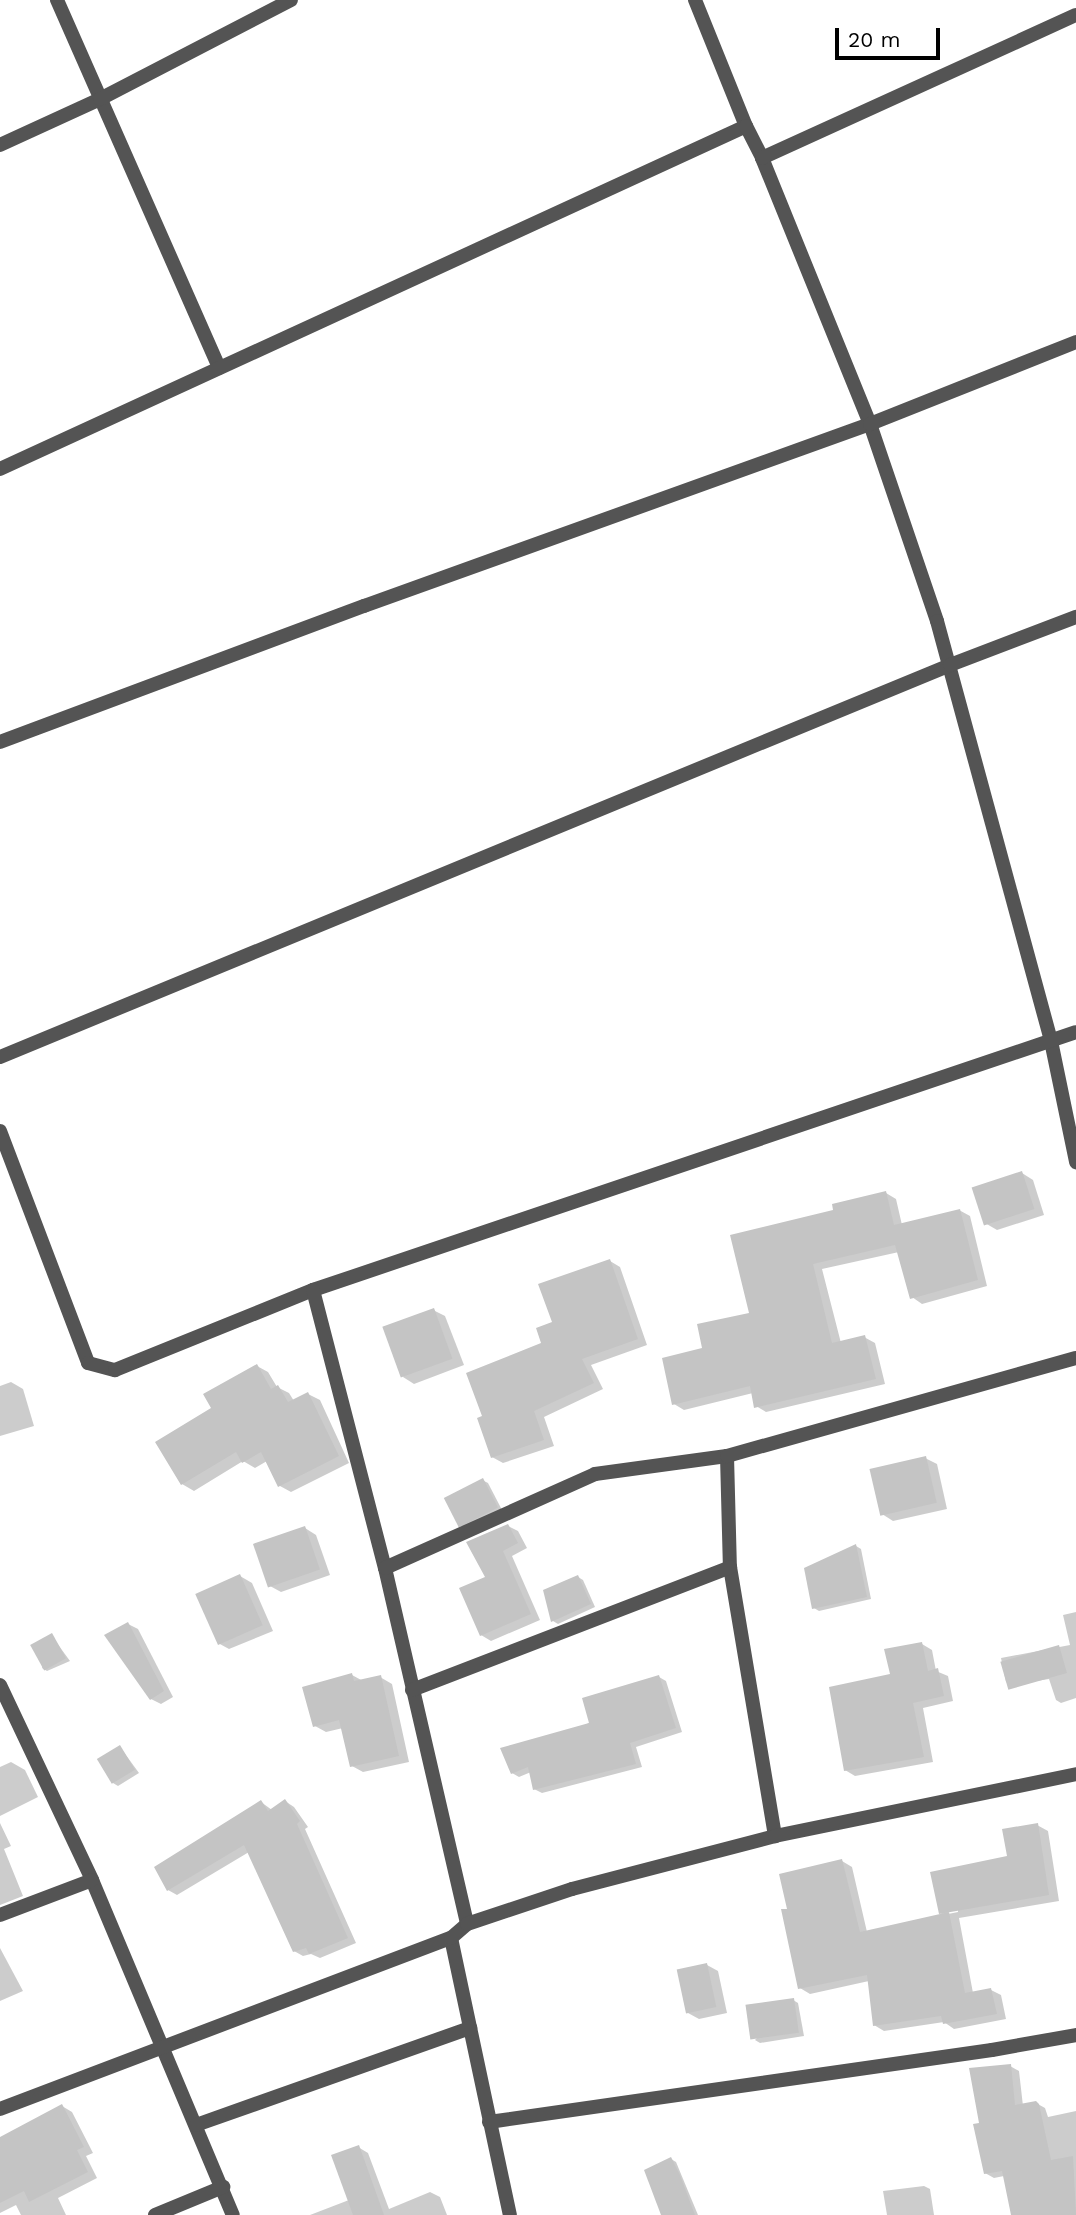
<!DOCTYPE html>
<html>
<head>
<meta charset="utf-8">
<style>
  body { margin:0 }
  #map { position:relative; width:1076px; height:2215px; overflow:hidden; background:#fff; font-family:"Work Sans",sans-serif }
  div>[style] { position:absolute }
  .shadow>* { inset:0; background:#0003 }
  .building>* { inset:0; background:#c4c4c4; transform-origin:0 0 }
  .street>* { height:14px; margin:-7px; padding:0 7px; transform-origin:7px; border-radius:7px; background:#545454 }
  span { translate:-50% -50%; white-space:nowrap; text-align:center; line-height:1.15; -webkit-text-stroke:6px #fff; paint-order:stroke }
  .scale { position:absolute; left:835px; top:28px; width:105px; height:32px; box-sizing:border-box; border:4px solid #000; border-top:0; padding-left:9px; font-size:21px; line-height:24px; white-space:nowrap; color:#000; -webkit-text-stroke:5px #fff; paint-order:stroke }
</style>
</head>
<body>
<div id="map">
  <div class="shadow">
    <div style="clip-path:polygon(1022px 1173px,1033px 1180px,1044px 1215px,997px 1230px,985px 1223px)"></div>
    <div style="clip-path:polygon(886px 1193px,896px 1199px,902px 1225px,959px 1210px,970px 1216px,987px 1286px,922px 1304px,912px 1297px,899px 1252px,822px 1269px,841px 1343px,864px 1337px,875px 1343px,885px 1384px,766px 1412px,756px 1406px,753px 1393px,684px 1410px,674px 1404px,704px 1350px,751px 1314px,835px 1211px)"></div>
    <div style="clip-path:polygon(610px 1261px,620px 1267px,647px 1345px,591px 1365px,603px 1389px,544px 1417px,554px 1446px,503px 1463px,492px 1457px,484px 1417px,543px 1344px,554px 1323px)"></div>
    <div style="clip-path:polygon(433px 1310px,445px 1316px,464px 1365px,414px 1384px,403px 1377px)"></div>
    <div style="clip-path:polygon(257px 1366px,268px 1372px,277px 1387px,289px 1393px,294px 1401px,308px 1394px,320px 1400px,349px 1463px,291px 1492px,280px 1486px,267px 1461px,255px 1468px,243px 1461px,194px 1491px,182px 1484px,157px 1442px,214px 1408px)"></div>
    <div style="clip-path:polygon(11px 1382px,23px 1389px,34px 1426px,0 1436px,0 1386px)"></div>
    <div style="clip-path:polygon(925px 1458px,937px 1464px,947px 1509px,893px 1521px,882px 1514px)"></div>
    <div style="clip-path:polygon(482px 1480px,488px 1483px,502px 1510px,464px 1527px,459px 1524px)"></div>
    <div style="clip-path:polygon(508px 1526px,518px 1531px,527px 1548px,512px 1556px,540px 1620px,491px 1641px,481px 1635px,487px 1578px)"></div>
    <div style="clip-path:polygon(305px 1528px,316px 1535px,330px 1575px,281px 1592px,270px 1586px)"></div>
    <div style="clip-path:polygon(856px 1546px,861px 1549px,871px 1599px,819px 1611px,814px 1608px)"></div>
    <div style="clip-path:polygon(240px 1576px,252px 1583px,273px 1631px,229px 1649px,218px 1643px)"></div>
    <div style="clip-path:polygon(578px 1577px,583px 1580px,595px 1607px,558px 1624px,553px 1621px)"></div>
    <div style="clip-path:polygon(1076px 1612px,1076px 1698px,1061px 1703px,1056px 1700px,1049px 1679px,1011px 1685px,1006px 1682px,1001px 1658px,1070px 1645px,1063px 1615px)"></div>
    <div style="clip-path:polygon(128px 1624px,138px 1629px,173px 1697px,161px 1704px,151px 1699px)"></div>
    <div style="clip-path:polygon(51px 1635px,70px 1661px,47px 1671px,42px 1668px)"></div>
    <div style="clip-path:polygon(922px 1644px,932px 1650px,936px 1671px,948px 1676px,953px 1701px,923px 1708px,933px 1762px,855px 1776px,845px 1770px,892px 1675px)"></div>
    <div style="clip-path:polygon(352px 1675px,363px 1681px,380px 1677px,392px 1684px,409px 1762px,363px 1772px,352px 1766px,343px 1728px,326px 1732px,315px 1726px)"></div>
    <div style="clip-path:polygon(659px 1677px,666px 1681px,682px 1732px,636px 1747px,642px 1767px,542px 1793px,534px 1789px,531px 1772px,519px 1777px,512px 1773px)"></div>
    <div style="clip-path:polygon(120px 1747px,139px 1773px,118px 1786px,113px 1783px)"></div>
    <div style="clip-path:polygon(11px 1762px,25px 1770px,38px 1797px,0 1816px,0 1767px)"></div>
    <div style="clip-path:polygon(285px 1801px,294px 1807px,308px 1827px,305px 1829px,356px 1943px,320px 1958px,311px 1954px,303px 1956px,294px 1951px,249px 1852px,177px 1895px,168px 1890px,261px 1802px,272px 1810px)"></div>
    <div style="clip-path:polygon(0 1823px,11px 1846px,4px 1849px,23px 1896px,0 1905px)"></div>
    <div style="clip-path:polygon(evenodd,1037px 1825px,1048px 1831px,1059px 1901px,959px 1918px,973px 1993px,991px 1990px,1001px 1995px,1006px 2019px,954px 2029px,944px 2022px,884px 2031px,874px 2025px,869px 1981px,810px 1994px,800px 1988px,789px 1910px,842px 1861px,852px 1867px,867px 1932px,944px 1915px,940px 1913px,1009px 1858px,1037px 1825px,958px 1909px,958px 1912px,948px 1914px,948px 1910px,958px 1909px)"></div>
    <div style="clip-path:polygon(0 1948px,23px 1991px,0 2001px)"></div>
    <div style="clip-path:polygon(707px 1965px,718px 1971px,727px 2013px,699px 2019px,688px 2013px)"></div>
    <div style="clip-path:polygon(793px 2000px,798px 2003px,804px 2036px,760px 2043px,755px 2040px)"></div>
    <div style="clip-path:polygon(1010px 2066px,1019px 2071px,1023px 2106px,1036px 2103px,1045px 2108px,1048px 2117px,1076px 2111px,1076px 2215px,1013px 2215px,1004px 2176px,994px 2178px,985px 2173px,982px 2124px)"></div>
    <div style="clip-path:polygon(62px 2106px,72px 2112px,93px 2153px,86px 2156px,97px 2178px,58px 2198px,66px 2215px,21px 2215px,16px 2205px,0 2213px,0 2174px)"></div>
    <div style="clip-path:polygon(358px 2147px,368px 2153px,389px 2209px,430px 2192px,440px 2197px,447px 2215px,310px 2215px,349px 2200px)"></div>
    <div style="clip-path:polygon(671px 2159px,676px 2162px,698px 2215px,663px 2215px)"></div>
    <div style="clip-path:polygon(924px 2186px,930px 2189px,934px 2215px,887px 2215px,883px 2191px)"></div>
  </div>
  <div class="building">
    <div style="left:1022px;top:1171px;width:40px;height:53px;rotate:72deg"></div>
    <div style="clip-path:polygon(886px 1191px,894px 1225px,960px 1209px,978px 1280px,910px 1299px,895px 1245px,813px 1264px,832px 1343px,865px 1335px,876px 1379px,754px 1408px,750px 1386px,672px 1405px,662px 1358px,702px 1348px,697px 1324px,749px 1313px,730px 1235px,833px 1210px,832px 1204px)"></div>
    <div style="clip-path:polygon(610px 1259px,638px 1339px,582px 1359px,594px 1383px,534px 1411px,544px 1440px,491px 1458px,477px 1418px,482px 1416px,466px 1373px,541px 1343px,536px 1328px,552px 1322px,538px 1284px)"></div>
    <div style="left:434px;top:1308px;width:54px;height:55px;rotate:70deg"></div>
    <div style="clip-path:polygon(257px 1364px,271px 1389px,278px 1385px,288px 1402px,308px 1392px,339px 1456px,278px 1487px,261px 1452px,242px 1463px,236px 1452px,181px 1485px,155px 1442px,211px 1408px,203px 1394px)"></div>
    <div style="left:926px;top:1456px;width:48px;height:58px;rotate:77deg"></div>
    <div style="left:483px;top:1478px;width:33px;height:44px;rotate:63deg"></div>
    <div style="clip-path:polygon(508px 1524px,518px 1543px,503px 1551px,531px 1614px,480px 1636px,459px 1588px,485px 1577px,466px 1542px)"></div>
    <div style="left:305px;top:1526px;width:46px;height:55px;rotate:71deg"></div>
    <div style="clip-path:polygon(856px 1544px,867px 1597px,812px 1609px,804px 1568px)"></div>
    <div style="left:240px;top:1574px;width:56px;height:49px;rotate:66deg"></div>
    <div style="clip-path:polygon(578px 1575px,591px 1604px,551px 1622px,543px 1590px)"></div>
    <div style="clip-path:polygon(128px 1622px,164px 1691px,150px 1700px,104px 1635px)"></div>
    <div style="left:52px;top:1633px;width:29px;height:25px;rotate:61deg"></div>
    <div style="clip-path:polygon(922px 1642px,928px 1671px,938px 1668px,944px 1696px,913px 1703px,924px 1757px,844px 1771px,829px 1687px,890px 1674px,884px 1649px)"></div>
    <div style="left:1059px;top:1645px;width:29px;height:61px;rotate:74deg"></div>
    <div style="clip-path:polygon(352px 1673px,354px 1681px,381px 1675px,399px 1756px,350px 1767px,339px 1720px,313px 1727px,302px 1687px)"></div>
    <div style="clip-path:polygon(659px 1675px,676px 1728px,630px 1743px,636px 1764px,533px 1790px,528px 1767px,511px 1774px,500px 1748px,589px 1723px,582px 1698px)"></div>
    <div style="left:120px;top:1745px;width:29px;height:27px;rotate:59deg"></div>
    <div style="clip-path:polygon(285px 1799px,300px 1821px,297px 1824px,348px 1938px,309px 1954px,306px 1948px,293px 1952px,244px 1845px,167px 1891px,154px 1867px,261px 1800px,268px 1811px)"></div>
    <div style="clip-path:polygon(1038px 1823px,1049px 1895px,939px 1914px,930px 1872px,1007px 1856px,1002px 1829px)"></div>
    <div style="clip-path:polygon(842px 1859px,860px 1932px,949px 1912px,965px 1993px,991px 1988px,997px 2014px,943px 2024px,941px 2016px,873px 2026px,867px 1975px,798px 1989px,781px 1909px,787px 1909px,779px 1874px)"></div>
    <div style="left:707px;top:1963px;width:45px;height:31px;rotate:78deg"></div>
    <div style="left:794px;top:1998px;width:35px;height:49px;rotate:82deg"></div>
    <div style="clip-path:polygon(1011px 2064px,1015px 2105px,1036px 2101px,1039px 2104px,1051px 2160px,1073px 2156px,1076px 2215px,1011px 2215px,1002px 2171px,984px 2174px,973px 2124px,979px 2123px,969px 2068px)"></div>
    <div style="clip-path:polygon(62px 2104px,84px 2147px,77px 2150px,88px 2172px,29px 2202px,24px 2191px,0 2203px,0 2137px)"></div>
    <div style="clip-path:polygon(359px 2145px,384px 2215px,353px 2215px,331px 2155px)"></div>
    <div style="clip-path:polygon(671px 2157px,680px 2175px,695px 2215px,661px 2215px,644px 2170px)"></div>
  </div>
  <div class="street">
    <div style="left:57px;top:0;width:402px;rotate:66.2deg"></div>
    <div style="left:695px;top:0;width:136px;rotate:68deg"></div>
    <div style="left:0;top:145px;width:110px;rotate:-24.7deg"></div>
    <div style="left:100px;top:99px;width:215px;rotate:-27.4deg"></div>
    <div style="left:762px;top:158px;width:287px;rotate:67.9deg"></div>
    <div style="left:870px;top:424px;width:208px;rotate:71.2deg"></div>
    <div style="left:937px;top:621px;width:435px;rotate:74.8deg"></div>
    <div style="left:1051px;top:1041px;width:124px;rotate:78.3deg"></div>
    <div style="left:0;top:469px;width:821px;rotate:-24.69deg"></div>
    <div style="left:746px;top:126px;width:36px;rotate:63deg"></div>
    <div style="left:762px;top:158px;width:345px;rotate:-24.5deg"></div>
    <div style="left:0;top:742px;width:389px;rotate:-20.5deg"></div>
    <div style="left:364px;top:606px;width:538px;rotate:-19.78deg"></div>
    <div style="left:870px;top:424px;width:222px;rotate:-21.7deg"></div>
    <div style="left:0;top:1057px;width:1028px;rotate:-22.42deg"></div>
    <div style="left:950px;top:665px;width:135px;rotate:-20.9deg"></div>
    <div style="left:0;top:1131px;width:248px;rotate:69.2deg"></div>
    <div style="left:88px;top:1363px;width:28px;rotate:15deg"></div>
    <div style="left:115px;top:1370px;width:214px;rotate:-22deg"></div>
    <div style="left:313px;top:1290px;width:805px;rotate:-18.68deg"></div>
    <div style="left:313px;top:1290px;width:287px;rotate:75.5deg"></div>
    <div style="left:385px;top:1568px;width:365px;rotate:77deg"></div>
    <div style="left:727px;top:1456px;width:111px;rotate:88.5deg"></div>
    <div style="left:730px;top:1567px;width:273px;rotate:80.5deg"></div>
    <div style="left:385px;top:1568px;width:230px;rotate:-24.1deg"></div>
    <div style="left:595px;top:1474px;width:133px;rotate:-7.8deg"></div>
    <div style="left:727px;top:1456px;width:362px;rotate:-15.7deg"></div>
    <div style="left:0;top:1685px;width:216px;rotate:64.7deg"></div>
    <div style="left:92px;top:1880px;width:363px;rotate:67.2deg"></div>
    <div style="left:412px;top:1690px;width:341px;rotate:-21.1deg"></div>
    <div style="left:0;top:1915px;width:98px;rotate:-20.8deg"></div>
    <div style="left:451px;top:1938px;width:283px;rotate:78deg"></div>
    <div style="left:0;top:2109px;width:482px;rotate:-20.8deg"></div>
    <div style="left:451px;top:1938px;width:21px;rotate:-41deg"></div>
    <div style="left:467px;top:1924px;width:111px;rotate:-18.4deg"></div>
    <div style="left:572px;top:1889px;width:210px;rotate:-14.6deg"></div>
    <div style="left:775px;top:1836px;width:307px;rotate:-11.6deg"></div>
    <div style="left:489px;top:2122px;width:508px;rotate:-8.15deg"></div>
    <div style="left:992px;top:2050px;width:85px;rotate:-10.1deg"></div>
    <div style="left:196px;top:2125px;width:291px;rotate:-19.5deg"></div>
    <div style="left:155px;top:2215px;width:74px;rotate:-22.4deg"></div>
  </div>
  <div class="scale">20 m</div>
</div>
</body>
</html>
